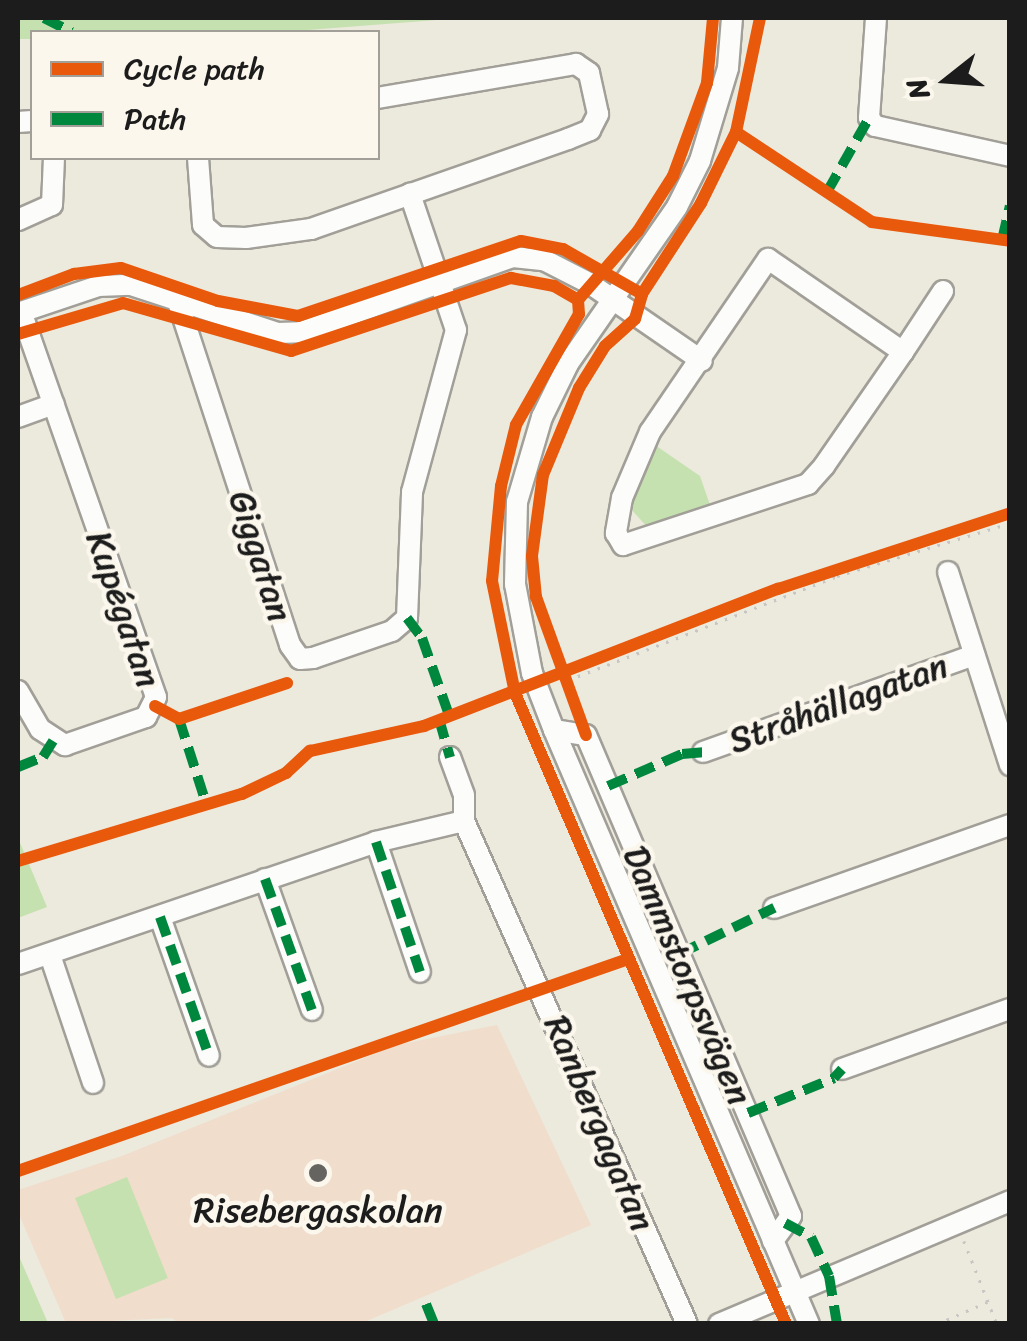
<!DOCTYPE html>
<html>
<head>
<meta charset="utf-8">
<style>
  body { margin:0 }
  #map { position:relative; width:1027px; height:1341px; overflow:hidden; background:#ece9dd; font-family:Sriracha,sans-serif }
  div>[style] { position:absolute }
  .built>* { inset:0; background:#f0ddcc }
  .green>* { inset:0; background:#c6e1b0; transform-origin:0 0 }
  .path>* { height:2.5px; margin-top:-1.25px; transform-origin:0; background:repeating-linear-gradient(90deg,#c7c6c4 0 2.5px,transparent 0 10.5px) }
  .roads { filter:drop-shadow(2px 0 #a19f98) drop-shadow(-2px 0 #a19f98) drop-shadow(0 2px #a19f98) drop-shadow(0 -2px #a19f98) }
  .street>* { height:20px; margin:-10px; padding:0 10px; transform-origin:10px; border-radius:10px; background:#fcfcfa }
  .quiet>* { height:10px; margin-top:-5px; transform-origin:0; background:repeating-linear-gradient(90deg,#00873e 0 20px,transparent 0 30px) }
  .cycleway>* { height:12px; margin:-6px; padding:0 6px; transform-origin:6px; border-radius:6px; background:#e8590c }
  .dots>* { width:28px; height:28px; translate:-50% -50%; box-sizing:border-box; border:5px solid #fbf7ec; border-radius:50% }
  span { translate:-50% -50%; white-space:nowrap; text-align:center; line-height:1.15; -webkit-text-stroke:9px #fbf7ec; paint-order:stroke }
  .street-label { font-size:35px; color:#1c1c1c }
  .poi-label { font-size:35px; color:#1c1c1c }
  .frame { position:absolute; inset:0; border:20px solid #1c1c1c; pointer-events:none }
  .legend { position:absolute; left:30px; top:30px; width:350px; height:130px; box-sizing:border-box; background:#fbf7ec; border:2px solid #a29f99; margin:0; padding:12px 18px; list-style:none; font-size:30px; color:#1c1c1c }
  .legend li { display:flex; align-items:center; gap:20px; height:50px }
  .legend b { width:50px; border:2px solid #a29f99 }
  .north { position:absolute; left:897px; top:30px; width:100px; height:100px; -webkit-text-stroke:8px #fbf7ec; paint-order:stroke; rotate:253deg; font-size:28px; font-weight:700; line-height:40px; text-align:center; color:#1c1c1c }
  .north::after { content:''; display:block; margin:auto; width:35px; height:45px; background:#1c1c1c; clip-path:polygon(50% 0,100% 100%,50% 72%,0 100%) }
</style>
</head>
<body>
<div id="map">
  <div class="built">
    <div style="clip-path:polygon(497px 1025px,591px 1225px,362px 1323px,180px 1324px,172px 1318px,66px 1323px,18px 1212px,18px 1190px,122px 1156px,397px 1045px)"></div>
  </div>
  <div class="green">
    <div style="clip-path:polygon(18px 18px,463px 18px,282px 32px,32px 32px,32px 39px,18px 39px)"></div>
    <div style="clip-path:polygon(652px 443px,700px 476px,711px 508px,649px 529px,630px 508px)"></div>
    <div style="clip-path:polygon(18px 838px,47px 907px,18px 918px)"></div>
    <div style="left:127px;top:1177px;width:109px;height:56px;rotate:68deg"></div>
    <div style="clip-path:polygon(18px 1254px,48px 1323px,18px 1323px)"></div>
  </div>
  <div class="path">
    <div style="left:568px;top:680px;width:288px;rotate:-21.1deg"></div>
    <div style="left:837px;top:576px;width:181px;rotate:-17deg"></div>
    <div style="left:964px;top:1241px;width:89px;rotate:68.3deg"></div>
    <div style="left:937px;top:1324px;width:55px;rotate:-23.7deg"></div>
  </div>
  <div class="roads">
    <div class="street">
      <div style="left:732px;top:18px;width:50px;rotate:94.6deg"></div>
      <div style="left:728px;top:68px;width:97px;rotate:106.8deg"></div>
      <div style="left:700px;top:161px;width:51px;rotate:116.6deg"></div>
      <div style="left:677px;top:207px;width:191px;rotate:124.8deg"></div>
      <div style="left:568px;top:364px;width:59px;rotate:116.1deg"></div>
      <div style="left:542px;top:417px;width:89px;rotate:106.4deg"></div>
      <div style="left:517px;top:502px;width:82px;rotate:91.4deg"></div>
      <div style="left:515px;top:584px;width:91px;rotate:79.2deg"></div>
      <div style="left:532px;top:673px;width:61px;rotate:68.9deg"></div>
      <div style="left:554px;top:730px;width:646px;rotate:66.77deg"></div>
      <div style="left:876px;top:18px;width:100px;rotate:94deg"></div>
      <div style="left:869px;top:118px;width:10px;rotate:53deg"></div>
      <div style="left:875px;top:126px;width:138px;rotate:12.5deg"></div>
      <div style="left:18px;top:122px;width:14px;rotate:-4deg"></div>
      <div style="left:198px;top:158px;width:67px;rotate:85.7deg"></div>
      <div style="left:203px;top:225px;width:18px;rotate:41deg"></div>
      <div style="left:217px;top:237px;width:29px;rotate:2deg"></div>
      <div style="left:246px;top:238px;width:66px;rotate:-7.9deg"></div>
      <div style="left:311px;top:229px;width:272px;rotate:-19.3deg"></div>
      <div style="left:568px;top:139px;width:24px;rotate:-22deg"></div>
      <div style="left:590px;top:130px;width:18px;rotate:-63deg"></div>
      <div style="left:598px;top:114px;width:42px;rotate:-102.4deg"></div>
      <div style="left:589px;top:73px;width:16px;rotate:-145deg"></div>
      <div style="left:576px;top:64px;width:201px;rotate:170.3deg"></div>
      <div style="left:18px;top:220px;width:37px;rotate:-24deg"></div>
      <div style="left:52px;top:205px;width:47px;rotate:-87.6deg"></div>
      <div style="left:177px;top:299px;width:364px;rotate:71.9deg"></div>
      <div style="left:290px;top:645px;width:17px;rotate:54deg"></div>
      <div style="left:300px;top:659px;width:13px;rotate:-4deg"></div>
      <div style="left:313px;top:658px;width:83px;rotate:-18.9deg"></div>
      <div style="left:392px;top:631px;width:20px;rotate:-41deg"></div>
      <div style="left:407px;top:618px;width:126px;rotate:-87.7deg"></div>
      <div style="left:412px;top:492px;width:168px;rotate:-74.8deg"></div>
      <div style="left:456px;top:330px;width:144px;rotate:-108.7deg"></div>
      <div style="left:18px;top:313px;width:84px;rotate:-18.6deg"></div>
      <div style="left:98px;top:286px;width:33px;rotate:-2deg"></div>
      <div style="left:131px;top:285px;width:155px;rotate:18.1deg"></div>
      <div style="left:278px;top:333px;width:23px;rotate:-2deg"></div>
      <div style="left:301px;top:332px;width:225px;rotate:-19.5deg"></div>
      <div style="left:513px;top:257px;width:31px;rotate:6deg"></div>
      <div style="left:544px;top:260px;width:51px;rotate:27.1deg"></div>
      <div style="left:589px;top:283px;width:137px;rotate:34.6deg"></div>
      <div style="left:903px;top:352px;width:164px;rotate:-145.4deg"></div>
      <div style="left:768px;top:259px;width:209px;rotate:124.3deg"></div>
      <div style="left:650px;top:432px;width:72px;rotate:113deg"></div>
      <div style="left:622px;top:498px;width:36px;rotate:100deg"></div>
      <div style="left:616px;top:533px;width:14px;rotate:60deg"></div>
      <div style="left:623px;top:545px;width:195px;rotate:-18.2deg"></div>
      <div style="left:808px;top:484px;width:24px;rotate:-48deg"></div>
      <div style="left:824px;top:466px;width:139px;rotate:-55.3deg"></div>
      <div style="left:903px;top:352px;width:73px;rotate:-56.7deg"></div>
      <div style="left:18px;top:417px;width:38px;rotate:-20deg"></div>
      <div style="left:948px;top:572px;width:203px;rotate:72.2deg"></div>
      <div style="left:18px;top:691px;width:44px;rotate:59.9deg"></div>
      <div style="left:40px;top:729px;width:30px;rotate:33deg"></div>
      <div style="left:65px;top:745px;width:86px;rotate:-19.1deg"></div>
      <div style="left:146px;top:717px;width:22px;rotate:-63deg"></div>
      <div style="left:156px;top:697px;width:408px;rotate:-109.3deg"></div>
      <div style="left:554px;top:730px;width:32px;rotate:9deg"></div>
      <div style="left:586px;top:735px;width:523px;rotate:66.92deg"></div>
      <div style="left:791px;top:1216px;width:31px;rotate:126deg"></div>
      <div style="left:703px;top:752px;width:288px;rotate:-19.7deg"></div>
      <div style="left:450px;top:757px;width:40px;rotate:69.8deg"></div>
      <div style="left:464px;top:795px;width:26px;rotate:90deg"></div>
      <div style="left:464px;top:821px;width:550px;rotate:66.09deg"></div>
      <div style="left:376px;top:842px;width:137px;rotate:71.3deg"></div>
      <div style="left:265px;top:879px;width:139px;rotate:70.3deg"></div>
      <div style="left:774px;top:908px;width:250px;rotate:-19.4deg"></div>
      <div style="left:160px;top:917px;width:147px;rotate:70.6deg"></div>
      <div style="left:50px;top:955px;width:135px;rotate:71.4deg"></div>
      <div style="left:18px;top:964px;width:378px;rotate:-18.8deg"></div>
      <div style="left:376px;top:842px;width:90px;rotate:-13.4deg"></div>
      <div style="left:842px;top:1069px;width:178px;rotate:-19.7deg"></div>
      <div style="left:719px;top:1324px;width:316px;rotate:-22.9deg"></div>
    </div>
  </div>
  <div class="quiet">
    <div style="left:44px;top:18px;width:31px;rotate:27deg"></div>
    <div style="left:827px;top:192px;width:85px;rotate:-60.4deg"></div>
    <div style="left:1002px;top:240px;width:35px;rotate:-77deg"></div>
    <div style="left:407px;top:618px;width:25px;rotate:53deg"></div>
    <div style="left:422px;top:638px;width:82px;rotate:70.7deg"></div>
    <div style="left:179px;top:719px;width:88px;rotate:72.2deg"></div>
    <div style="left:439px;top:719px;width:40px;rotate:74deg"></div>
    <div style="left:18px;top:767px;width:27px;rotate:-22deg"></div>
    <div style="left:43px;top:757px;width:19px;rotate:-58deg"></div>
    <div style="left:608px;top:786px;width:81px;rotate:-23.4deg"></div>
    <div style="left:682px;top:754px;width:21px;rotate:-5deg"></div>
    <div style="left:376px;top:842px;width:137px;rotate:71.3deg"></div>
    <div style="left:265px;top:879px;width:139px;rotate:70.3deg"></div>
    <div style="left:160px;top:917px;width:147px;rotate:70.6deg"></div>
    <div style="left:679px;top:954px;width:106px;rotate:-25.8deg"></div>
    <div style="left:748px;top:1113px;width:93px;rotate:-22.1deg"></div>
    <div style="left:834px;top:1078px;width:12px;rotate:-48deg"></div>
    <div style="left:785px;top:1223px;width:30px;rotate:28deg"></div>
    <div style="left:811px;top:1237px;width:43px;rotate:65.2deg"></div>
    <div style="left:829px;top:1276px;width:49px;rotate:80.5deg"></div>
    <div style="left:426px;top:1304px;width:22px;rotate:68deg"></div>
  </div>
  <div class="cycleway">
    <div style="left:713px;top:18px;width:65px;rotate:95.3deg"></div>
    <div style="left:707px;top:83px;width:99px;rotate:110.1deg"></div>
    <div style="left:673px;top:176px;width:65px;rotate:122.5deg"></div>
    <div style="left:638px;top:231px;width:91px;rotate:131deg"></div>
    <div style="left:578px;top:300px;width:14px;rotate:86deg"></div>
    <div style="left:579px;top:314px;width:128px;rotate:119.6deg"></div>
    <div style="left:516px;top:425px;width:63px;rotate:103.8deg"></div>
    <div style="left:501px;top:486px;width:95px;rotate:95.4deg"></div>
    <div style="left:492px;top:581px;width:114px;rotate:78.4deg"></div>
    <div style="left:515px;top:693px;width:687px;rotate:66.76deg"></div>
    <div style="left:736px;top:132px;width:163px;rotate:33.5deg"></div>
    <div style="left:872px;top:222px;width:139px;rotate:7.8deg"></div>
    <div style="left:18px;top:295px;width:60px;rotate:-20.6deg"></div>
    <div style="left:74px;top:274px;width:47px;rotate:-7.3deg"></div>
    <div style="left:121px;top:268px;width:102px;rotate:18.8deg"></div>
    <div style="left:218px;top:301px;width:81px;rotate:10.6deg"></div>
    <div style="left:298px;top:316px;width:235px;rotate:-18.6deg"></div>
    <div style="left:521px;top:241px;width:43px;rotate:10.8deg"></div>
    <div style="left:563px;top:249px;width:91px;rotate:29.7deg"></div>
    <div style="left:18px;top:334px;width:109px;rotate:-16.4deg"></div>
    <div style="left:123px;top:303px;width:175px;rotate:15.9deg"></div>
    <div style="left:291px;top:351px;width:232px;rotate:-18.4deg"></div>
    <div style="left:511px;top:278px;width:44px;rotate:10.5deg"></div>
    <div style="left:554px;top:286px;width:28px;rotate:30deg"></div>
    <div style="left:155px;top:706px;width:27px;rotate:28deg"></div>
    <div style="left:179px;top:719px;width:114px;rotate:-18.4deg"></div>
    <div style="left:586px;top:735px;width:147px;rotate:-109.9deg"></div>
    <div style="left:536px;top:597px;width:41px;rotate:-95.6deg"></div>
    <div style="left:532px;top:556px;width:82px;rotate:-82.3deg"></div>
    <div style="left:543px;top:475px;width:94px;rotate:-67.5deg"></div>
    <div style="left:579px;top:388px;width:49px;rotate:-58.2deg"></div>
    <div style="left:605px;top:346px;width:40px;rotate:-42deg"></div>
    <div style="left:635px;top:319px;width:26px;rotate:-74deg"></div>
    <div style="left:642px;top:294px;width:108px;rotate:-57deg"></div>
    <div style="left:701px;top:203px;width:79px;rotate:-63.8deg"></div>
    <div style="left:736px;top:132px;width:116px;rotate:-78.1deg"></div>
    <div style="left:18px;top:861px;width:234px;rotate:-16.7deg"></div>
    <div style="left:242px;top:794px;width:49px;rotate:-25.5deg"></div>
    <div style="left:286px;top:773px;width:33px;rotate:-43deg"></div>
    <div style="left:310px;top:751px;width:117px;rotate:-12.4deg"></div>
    <div style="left:424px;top:726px;width:380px;rotate:-21.2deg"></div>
    <div style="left:778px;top:589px;width:244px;rotate:-18.1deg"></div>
    <div style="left:18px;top:1171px;width:646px;rotate:-19.16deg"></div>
  </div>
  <div class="dots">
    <div style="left:318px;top:1173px;background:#656460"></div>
  </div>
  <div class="street-label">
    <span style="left:261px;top:556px;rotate:72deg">Giggatan</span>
    <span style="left:124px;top:609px;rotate:71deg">Kupégatan</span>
    <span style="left:838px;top:703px;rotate:-20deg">Stråhällagatan</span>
    <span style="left:688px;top:975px;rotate:67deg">Dammstorpsvägen</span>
    <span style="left:600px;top:1123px;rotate:67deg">Ranbergagatan</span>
  </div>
  <div class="poi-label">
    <span style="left:318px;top:1210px">Risebergaskolan</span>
  </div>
  <div class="frame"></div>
  <ul class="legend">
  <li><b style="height:12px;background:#e8590c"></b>Cycle path</li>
  <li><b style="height:12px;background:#00873e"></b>Path</li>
  </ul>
  <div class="north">N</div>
</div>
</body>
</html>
